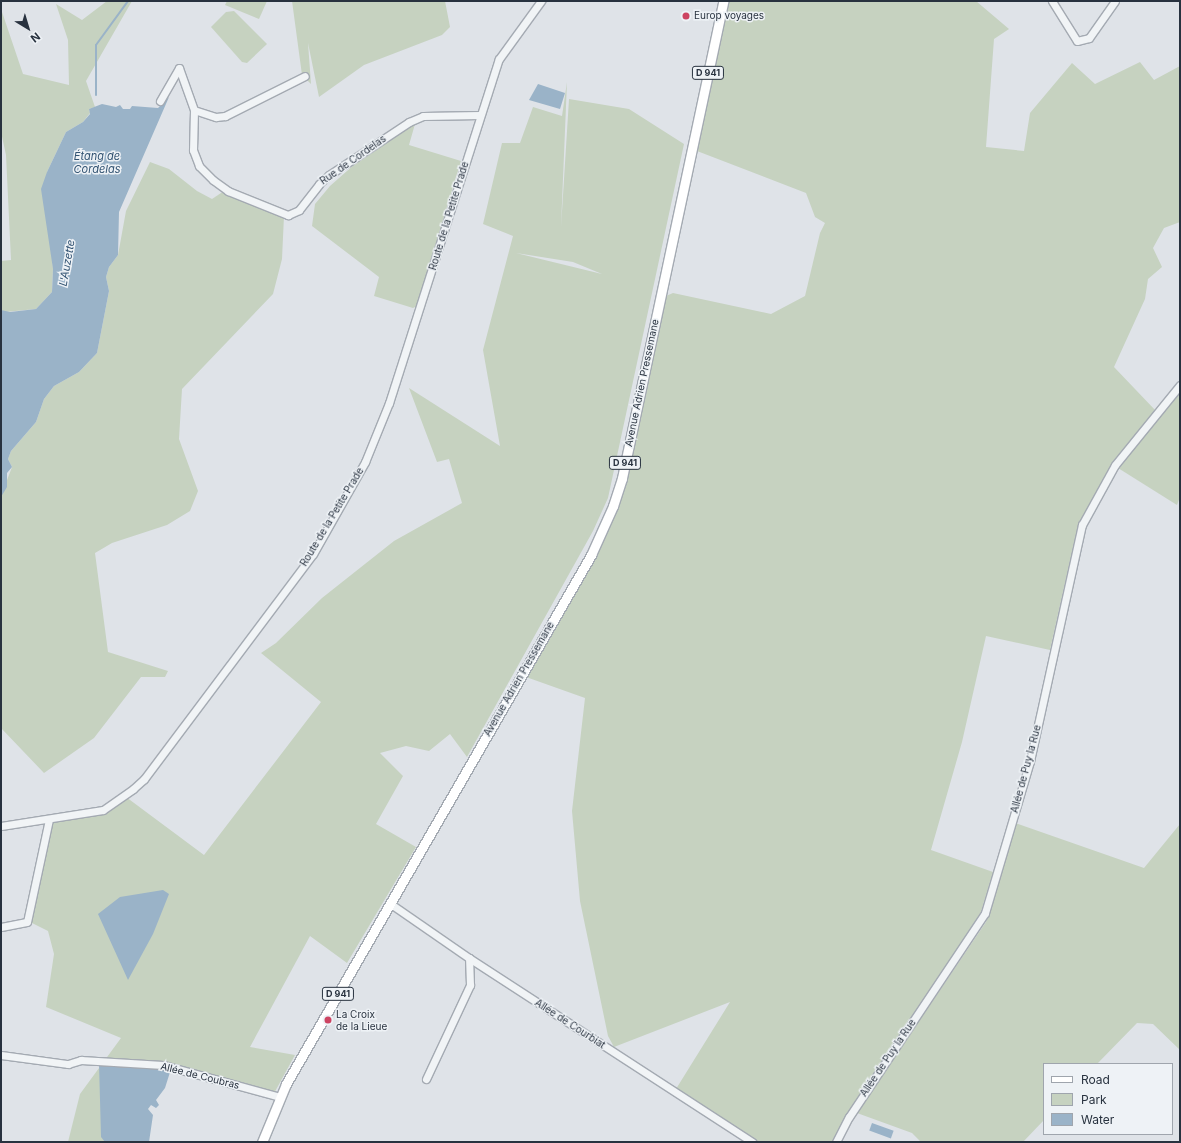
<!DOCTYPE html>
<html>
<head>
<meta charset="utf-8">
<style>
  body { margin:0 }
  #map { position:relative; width:1181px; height:1143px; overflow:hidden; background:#dfe3e8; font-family:Inter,sans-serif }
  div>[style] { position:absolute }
  .green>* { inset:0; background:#c6d2c0 }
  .water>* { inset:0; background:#9ab3c8; transform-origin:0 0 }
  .stream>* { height:2px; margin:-1px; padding:0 1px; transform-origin:1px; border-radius:1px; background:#9ab3c8 }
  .roads { filter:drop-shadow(1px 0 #a4aab2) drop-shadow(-1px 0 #a4aab2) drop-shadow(0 1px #a4aab2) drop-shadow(0 -1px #a4aab2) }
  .minor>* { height:7px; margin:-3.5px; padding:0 3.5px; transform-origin:3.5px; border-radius:3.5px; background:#f1f4f6 }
  .major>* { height:9px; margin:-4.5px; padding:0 4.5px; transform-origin:4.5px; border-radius:4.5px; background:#fff }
  .dots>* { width:11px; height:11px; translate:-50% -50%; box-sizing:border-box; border:2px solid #eef2f6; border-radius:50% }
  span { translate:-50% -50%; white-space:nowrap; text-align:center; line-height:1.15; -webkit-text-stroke:3px #eef2f6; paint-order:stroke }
  .shield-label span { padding:1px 3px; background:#eef2f6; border:1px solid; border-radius:3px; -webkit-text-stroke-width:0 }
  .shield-label { font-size:9px; color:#28323f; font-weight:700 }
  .poi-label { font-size:10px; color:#28323f }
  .left { translate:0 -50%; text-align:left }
  .street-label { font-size:10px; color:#28323f }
  .water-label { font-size:11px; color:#325372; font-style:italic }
  .frame { position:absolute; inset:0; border:2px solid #28323f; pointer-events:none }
  .legend { position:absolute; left:1043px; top:1063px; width:130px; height:72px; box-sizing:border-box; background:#eef2f6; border:1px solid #9fa5ad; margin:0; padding:5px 7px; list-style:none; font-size:12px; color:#28323f }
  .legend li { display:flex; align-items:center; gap:8px; height:20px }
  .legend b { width:20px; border:1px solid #9fa5ad }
  .north { position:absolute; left:8px; top:8px; width:40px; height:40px; -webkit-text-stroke:3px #eef2f6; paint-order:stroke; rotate:142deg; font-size:11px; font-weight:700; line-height:16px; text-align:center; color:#28323f }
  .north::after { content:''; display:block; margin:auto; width:14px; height:18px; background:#28323f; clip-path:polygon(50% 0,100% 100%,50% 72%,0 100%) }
</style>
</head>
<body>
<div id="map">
  <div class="green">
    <div style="clip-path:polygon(107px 1px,132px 1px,86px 81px,95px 107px,89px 109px,90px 113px,83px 122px,66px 132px,47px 172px,53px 269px,52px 292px,36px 309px,5px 312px,1px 310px,1px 261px,11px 260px,6px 155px,1px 132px,1px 9px,23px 74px,69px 85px,68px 40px,56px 4px,82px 20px)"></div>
    <div style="clip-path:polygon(227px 1px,267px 1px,259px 19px,225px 5px)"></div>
    <div style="clip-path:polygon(292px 1px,445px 1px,450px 27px,442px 35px,364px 65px,319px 97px,308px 43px,311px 84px,302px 75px)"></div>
    <div style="clip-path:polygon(728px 1px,976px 1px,1009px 29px,994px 39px,986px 147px,1024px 151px,1030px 113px,1072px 63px,1095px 84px,1140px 62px,1154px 80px,1180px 66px,1180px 222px,1164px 228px,1153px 248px,1162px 267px,1148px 279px,1145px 299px,1114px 367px,1156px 411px,1112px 464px,1078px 525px,1050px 650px,986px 636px,962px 742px,931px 850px,993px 872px,980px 915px,833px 1142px,758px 1142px,676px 1089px,730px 1002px,614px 1047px,608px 1036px,580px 901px,572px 811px,585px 698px,526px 677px,614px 518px,622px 494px,666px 296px,673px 293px,771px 314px,805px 296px,820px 233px,825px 223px,815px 217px,806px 193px,697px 151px)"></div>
    <div style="clip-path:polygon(234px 11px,267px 44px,247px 63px,242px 62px,211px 27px,226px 12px)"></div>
    <div style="clip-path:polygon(evenodd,567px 82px,561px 227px,569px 99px,629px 109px,684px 144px,608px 498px,593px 531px,467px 757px,450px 734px,429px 751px,406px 746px,380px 753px,403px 776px,376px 824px,416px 847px,347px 963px,310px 936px,250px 1047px,295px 1055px,272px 1097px,161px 1067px,115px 1142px,68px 1142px,80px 1094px,121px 1038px,46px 1007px,54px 954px,48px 931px,30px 922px,52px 821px,104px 813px,126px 797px,204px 855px,321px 702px,261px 653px,276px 643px,322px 598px,394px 541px,462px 503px,449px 459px,437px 462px,409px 388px,500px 446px,483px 350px,513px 236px,483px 224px,502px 143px,520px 143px,533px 107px,562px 116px,567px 82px,516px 253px,573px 262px,602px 274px,516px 253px)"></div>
    <div style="clip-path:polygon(415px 124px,409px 145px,461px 161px,417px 306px,413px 308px,374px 296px,379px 277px,312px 226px,315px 204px,330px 186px,364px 156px)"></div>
    <div style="clip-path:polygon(150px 162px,169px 169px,197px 191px,212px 199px,224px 191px,284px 216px,282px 259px,273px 294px,182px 389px,179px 439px,198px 491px,190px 511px,167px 525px,112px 543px,95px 553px,108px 652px,168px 671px,165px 677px,141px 677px,94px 738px,44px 773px,1px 728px,1px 496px,12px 467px,8px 459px,11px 451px,36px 422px,44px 399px,54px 386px,79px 372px,97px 353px,109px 291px,106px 277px,109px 267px,118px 255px,126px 211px)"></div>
    <div style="clip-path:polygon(1180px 389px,1180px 497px,1177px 505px,1118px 468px)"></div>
    <div style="clip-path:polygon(1015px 823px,1144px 868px,1180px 824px,1180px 1050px,1153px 1024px,1137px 1023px,1097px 1064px,1044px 1064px,1044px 1120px,1023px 1142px,921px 1142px,912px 1133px,857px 1113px,986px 922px)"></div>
  </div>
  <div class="water">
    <div style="clip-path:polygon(538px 84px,565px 93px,560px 109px,529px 100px)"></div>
    <div style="clip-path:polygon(169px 97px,119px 212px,118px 255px,109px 267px,106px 277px,109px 291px,97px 353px,79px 372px,54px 386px,44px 399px,36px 422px,11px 451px,8px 459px,12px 467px,7px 473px,7px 487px,1px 497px,1px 310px,10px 312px,36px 309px,52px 292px,53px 269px,41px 189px,47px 172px,66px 132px,83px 122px,90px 114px,89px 109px,102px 104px,116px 107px,120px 105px,123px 109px,130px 109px,132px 106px,158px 108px)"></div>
    <div style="clip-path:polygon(163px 890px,169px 894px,153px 934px,128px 980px,98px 914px,120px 897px)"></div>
    <div style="clip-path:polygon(99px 1063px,171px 1069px,165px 1088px,156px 1100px,159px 1105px,156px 1108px,151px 1105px,148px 1109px,153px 1115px,149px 1142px,105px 1142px,101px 1137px)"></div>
    <div style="left:872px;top:1123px;width:23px;height:8px;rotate:20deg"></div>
  </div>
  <div class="stream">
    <div style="left:96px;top:95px;width:50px;rotate:-90deg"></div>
    <div style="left:96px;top:45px;width:54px;rotate:-54deg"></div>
  </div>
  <div class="roads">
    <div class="minor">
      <div style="left:1052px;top:1px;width:47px;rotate:58deg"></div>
      <div style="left:1077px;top:41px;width:12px;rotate:-14deg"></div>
      <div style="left:1089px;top:38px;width:45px;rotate:-54.9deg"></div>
      <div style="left:160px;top:101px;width:38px;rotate:-60deg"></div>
      <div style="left:179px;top:68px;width:45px;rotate:70.3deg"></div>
      <div style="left:194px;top:110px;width:40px;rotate:91.4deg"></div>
      <div style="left:193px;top:150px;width:17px;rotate:69deg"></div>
      <div style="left:199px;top:166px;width:20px;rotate:45deg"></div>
      <div style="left:213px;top:180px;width:19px;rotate:36deg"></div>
      <div style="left:228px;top:191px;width:65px;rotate:21.8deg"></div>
      <div style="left:288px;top:215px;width:12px;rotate:-24deg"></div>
      <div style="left:299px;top:210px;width:33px;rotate:-52deg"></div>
      <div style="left:319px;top:184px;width:13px;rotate:-42deg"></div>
      <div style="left:329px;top:175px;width:96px;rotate:-33.5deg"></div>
      <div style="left:409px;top:122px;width:15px;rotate:-23deg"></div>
      <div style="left:423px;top:116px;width:57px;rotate:-1deg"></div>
      <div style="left:194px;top:110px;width:23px;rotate:18deg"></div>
      <div style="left:216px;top:117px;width:9px;rotate:-6deg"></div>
      <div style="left:225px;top:116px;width:89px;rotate:-26.6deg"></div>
      <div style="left:1px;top:826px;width:103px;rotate:-8.9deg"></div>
      <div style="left:103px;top:810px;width:37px;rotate:-35deg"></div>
      <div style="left:133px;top:789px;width:15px;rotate:-42deg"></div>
      <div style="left:144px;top:779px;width:281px;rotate:-53.1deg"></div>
      <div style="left:313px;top:554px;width:106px;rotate:-60.5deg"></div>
      <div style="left:365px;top:462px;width:64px;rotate:-67.9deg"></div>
      <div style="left:389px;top:403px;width:361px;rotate:-72.3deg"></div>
      <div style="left:499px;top:59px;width:72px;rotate:-54.1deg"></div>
      <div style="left:391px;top:904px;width:95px;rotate:34.7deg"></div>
      <div style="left:469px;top:958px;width:338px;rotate:33deg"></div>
      <div style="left:1px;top:927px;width:26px;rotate:-11deg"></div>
      <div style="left:27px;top:922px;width:105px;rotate:-77.9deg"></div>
      <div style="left:1px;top:1055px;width:68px;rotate:7.7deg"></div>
      <div style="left:68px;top:1064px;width:14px;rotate:-17deg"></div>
      <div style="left:81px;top:1060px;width:82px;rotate:3.5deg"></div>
      <div style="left:163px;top:1065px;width:121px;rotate:15.3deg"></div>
      <div style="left:426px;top:1079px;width:104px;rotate:-64.9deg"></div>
      <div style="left:470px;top:985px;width:27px;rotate:-92deg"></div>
      <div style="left:836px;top:1142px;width:28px;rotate:-63deg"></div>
      <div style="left:849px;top:1117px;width:245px;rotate:-56.3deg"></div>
      <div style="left:985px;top:913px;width:159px;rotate:-73.5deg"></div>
      <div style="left:1030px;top:761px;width:242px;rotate:-77.6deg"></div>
      <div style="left:1082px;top:525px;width:68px;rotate:-61.2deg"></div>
      <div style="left:1115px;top:465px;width:103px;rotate:-50.9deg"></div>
    </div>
    <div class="major">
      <div style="left:262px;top:1142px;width:63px;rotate:-67.5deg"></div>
      <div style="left:286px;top:1084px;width:611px;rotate:-60.03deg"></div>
      <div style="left:591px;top:555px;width:54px;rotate:-65.8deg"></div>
      <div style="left:613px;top:506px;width:29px;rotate:-72deg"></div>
      <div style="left:622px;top:478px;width:488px;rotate:-78deg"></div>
    </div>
  </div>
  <div class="dots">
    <div style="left:686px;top:16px;background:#cd4462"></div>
    <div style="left:328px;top:1020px;background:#cd4462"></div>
  </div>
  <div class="shield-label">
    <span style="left:708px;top:73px">D 941</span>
    <span style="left:625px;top:463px">D 941</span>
    <span style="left:338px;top:994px">D 941</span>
  </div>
  <div class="poi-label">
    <span class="left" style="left:694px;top:16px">Europ voyages</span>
    <span class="left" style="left:336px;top:1020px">La Croix<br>de la Lieue</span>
  </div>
  <div class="street-label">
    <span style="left:353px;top:160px;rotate:-35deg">Rue de Cordelas</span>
    <span style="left:449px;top:216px;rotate:-73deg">Route de la Petite Prade</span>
    <span style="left:642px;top:383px;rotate:-78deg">Avenue Adrien Pressemane</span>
    <span style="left:332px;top:517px;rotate:-59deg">Route de la Petite Prade</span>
    <span style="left:519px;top:679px;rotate:-60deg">Avenue Adrien Pressemane</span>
    <span style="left:1026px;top:769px;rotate:-75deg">Allée de Puy la Rue</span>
    <span style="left:570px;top:1024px;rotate:33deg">Allée de Courbiat</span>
    <span style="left:888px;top:1058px;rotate:-56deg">Allée de Puy la Rue</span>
    <span style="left:200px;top:1076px;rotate:14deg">Allée de Coubras</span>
  </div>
  <div class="water-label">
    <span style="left:97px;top:163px">Étang de<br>Cordelas</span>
    <span style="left:67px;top:263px;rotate:-80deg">L'Auzette</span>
  </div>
  <div class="frame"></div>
  <ul class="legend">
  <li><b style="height:5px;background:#fff"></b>Road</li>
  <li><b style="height:11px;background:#c6d2c0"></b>Park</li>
  <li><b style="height:11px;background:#9ab3c8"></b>Water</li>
  </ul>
  <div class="north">N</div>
</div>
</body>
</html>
